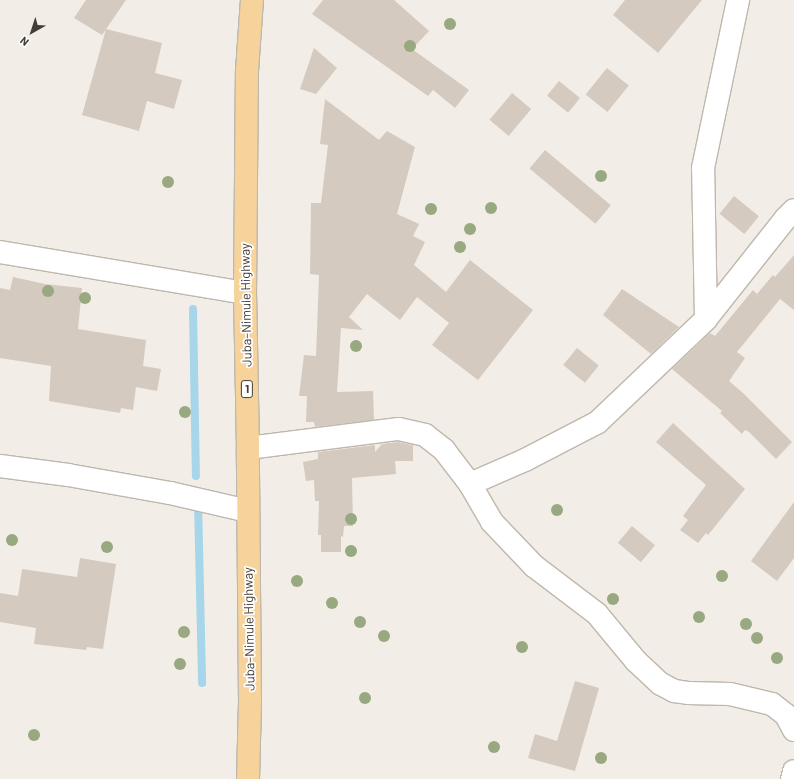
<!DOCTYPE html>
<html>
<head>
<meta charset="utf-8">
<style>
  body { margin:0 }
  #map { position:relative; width:794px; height:779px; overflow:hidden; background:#f2ede6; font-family:Barlow,sans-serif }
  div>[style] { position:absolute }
  .stream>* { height:8px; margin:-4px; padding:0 4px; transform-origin:4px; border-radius:4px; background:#a7d5ea }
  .building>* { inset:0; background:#d5cabf; transform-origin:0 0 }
  .roads { filter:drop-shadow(1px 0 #bfb7ad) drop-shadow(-1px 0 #bfb7ad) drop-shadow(0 1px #bfb7ad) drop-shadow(0 -1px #bfb7ad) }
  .minor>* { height:22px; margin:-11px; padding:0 11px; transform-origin:11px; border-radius:11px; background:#fff }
  .major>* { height:22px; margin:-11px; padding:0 11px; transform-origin:11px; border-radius:11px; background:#f6d39b }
  .trees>* { width:12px; height:12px; margin:-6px; border-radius:50%; background:#98a981 }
  span { translate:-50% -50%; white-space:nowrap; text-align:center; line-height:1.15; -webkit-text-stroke:3.5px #fff; paint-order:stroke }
  .shield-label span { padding:1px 3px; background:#fff; border:1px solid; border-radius:3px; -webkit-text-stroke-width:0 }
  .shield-label { font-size:12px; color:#443d36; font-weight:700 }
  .street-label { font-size:13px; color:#443d36 }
  .north { position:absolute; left:12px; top:12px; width:40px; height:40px; -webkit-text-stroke:3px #fff; paint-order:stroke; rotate:219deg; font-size:11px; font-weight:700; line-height:16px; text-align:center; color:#443d36 }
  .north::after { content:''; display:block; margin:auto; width:14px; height:18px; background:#443d36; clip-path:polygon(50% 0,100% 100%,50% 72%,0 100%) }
</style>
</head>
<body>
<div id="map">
  <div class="stream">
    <div style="left:193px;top:309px;width:167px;rotate:89deg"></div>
    <div style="left:198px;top:502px;width:181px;rotate:88.7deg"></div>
  </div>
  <div class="building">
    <div style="clip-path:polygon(86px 0,126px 0,102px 35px,74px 18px)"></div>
    <div style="clip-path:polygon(323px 0,394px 0,429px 31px,412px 49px,469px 90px,455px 108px,433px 90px,428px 96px,312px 14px)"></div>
    <div style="clip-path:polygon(625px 0,702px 0,658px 53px,613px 15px)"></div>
    <div style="clip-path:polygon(106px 29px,162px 43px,155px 73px,182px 80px,174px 109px,147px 101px,139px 131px,82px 115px)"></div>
    <div style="clip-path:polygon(314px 48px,337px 68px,316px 94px,300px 89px)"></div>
    <div style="left:607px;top:68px;width:28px;height:34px;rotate:39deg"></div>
    <div style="left:559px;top:81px;width:27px;height:19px;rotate:39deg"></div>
    <div style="left:512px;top:93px;width:25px;height:35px;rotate:40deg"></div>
    <div style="clip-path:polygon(325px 99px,379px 140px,387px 131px,415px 147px,397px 214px,419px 224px,413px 236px,425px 242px,414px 265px,446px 292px,470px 260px,533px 310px,478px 380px,432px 345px,449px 323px,417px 297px,400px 320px,367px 294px,349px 317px,363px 330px,341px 328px,337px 392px,373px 391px,374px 420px,315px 427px,314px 422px,306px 422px,307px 396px,299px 396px,304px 355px,316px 356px,319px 275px,310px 274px,311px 203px,321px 203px,328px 145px,320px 144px)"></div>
    <div style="left:545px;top:150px;width:86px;height:24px;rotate:40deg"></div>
    <div style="left:734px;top:196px;width:32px;height:23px;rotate:39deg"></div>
    <div style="clip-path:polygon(794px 255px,794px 310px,780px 299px,737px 352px,745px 358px,729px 381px,743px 393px,792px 442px,776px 459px,749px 432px,745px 430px,742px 434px,720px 413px,722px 411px,672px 369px,710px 333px,715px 336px,753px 290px,757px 294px,773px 275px,775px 277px)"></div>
    <div style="clip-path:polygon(13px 277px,45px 284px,82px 288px,78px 329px,146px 340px,143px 366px,161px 369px,157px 391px,136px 387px,133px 410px,121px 408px,120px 413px,49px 401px,51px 366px,0 358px,0 288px,10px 290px)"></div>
    <div style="clip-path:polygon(622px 289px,679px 327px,651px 354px,603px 315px)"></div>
    <div style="left:577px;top:348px;width:28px;height:22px;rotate:39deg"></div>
    <div style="clip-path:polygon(673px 423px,745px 489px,708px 535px,706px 533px,698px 543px,680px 530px,688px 520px,683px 516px,706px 485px,656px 442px)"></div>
    <div style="clip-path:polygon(398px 442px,413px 445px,413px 461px,395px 461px,396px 474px,352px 478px,353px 526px,344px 526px,343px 537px,341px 536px,341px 552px,321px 552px,321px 535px,318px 535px,319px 501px,315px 501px,314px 480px,306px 481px,303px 462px,318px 459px,318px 452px,375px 445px,375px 452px,382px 444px)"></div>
    <div style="clip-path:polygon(794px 502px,794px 558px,777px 581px,751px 561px)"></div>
    <div style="left:632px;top:526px;width:30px;height:22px;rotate:40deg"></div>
    <div style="clip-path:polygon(80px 558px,116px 564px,103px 649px,87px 647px,86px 650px,34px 644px,36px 628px,0 622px,0 593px,18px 596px,22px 569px,77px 577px)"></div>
    <div style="clip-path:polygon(575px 681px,599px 688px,575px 771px,528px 758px,535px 734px,557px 741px)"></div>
  </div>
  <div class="roads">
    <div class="minor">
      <div style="left:0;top:252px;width:248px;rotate:9.5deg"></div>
      <div style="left:706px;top:319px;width:151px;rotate:-91.1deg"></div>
      <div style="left:703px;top:168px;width:172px;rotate:-78.2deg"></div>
      <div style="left:248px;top:448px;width:152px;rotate:-7.2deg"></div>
      <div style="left:399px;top:429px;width:27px;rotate:13deg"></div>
      <div style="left:425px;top:435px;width:24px;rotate:38deg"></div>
      <div style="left:444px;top:450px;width:43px;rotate:52.6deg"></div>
      <div style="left:470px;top:484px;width:44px;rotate:59.9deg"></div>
      <div style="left:492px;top:522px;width:61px;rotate:46.3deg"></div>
      <div style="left:534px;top:566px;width:79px;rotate:37.3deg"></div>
      <div style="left:597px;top:614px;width:61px;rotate:50.3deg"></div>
      <div style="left:636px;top:661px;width:34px;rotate:43deg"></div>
      <div style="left:661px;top:684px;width:15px;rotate:28deg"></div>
      <div style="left:674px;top:691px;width:14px;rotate:8deg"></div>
      <div style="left:688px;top:693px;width:42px;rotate:1.4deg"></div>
      <div style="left:730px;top:694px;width:43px;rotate:13.4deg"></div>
      <div style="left:772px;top:704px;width:18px;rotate:38deg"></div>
      <div style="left:786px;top:715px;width:17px;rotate:62deg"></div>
      <div style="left:0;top:466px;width:69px;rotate:7.5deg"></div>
      <div style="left:68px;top:475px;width:104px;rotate:10deg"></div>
      <div style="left:170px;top:493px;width:80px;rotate:13deg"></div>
      <div style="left:470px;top:484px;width:60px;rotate:-23.6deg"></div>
      <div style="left:525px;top:460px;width:82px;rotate:-27.5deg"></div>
      <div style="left:598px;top:422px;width:149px;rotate:-43.6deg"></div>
      <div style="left:706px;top:319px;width:129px;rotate:-51.6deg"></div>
      <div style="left:786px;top:218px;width:11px;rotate:-45deg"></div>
      <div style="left:792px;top:779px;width:8px;rotate:-76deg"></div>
    </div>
    <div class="major">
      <div style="left:248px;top:779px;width:78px;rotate:-88.5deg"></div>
      <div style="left:250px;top:701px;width:253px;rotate:-90.5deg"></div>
      <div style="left:248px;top:448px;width:155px;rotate:-91.1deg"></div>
      <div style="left:245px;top:293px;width:222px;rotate:-89.5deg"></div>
      <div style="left:247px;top:71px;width:71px;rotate:-86deg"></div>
    </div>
  </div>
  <div class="trees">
    <div style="left:450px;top:24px"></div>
    <div style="left:410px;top:46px"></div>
    <div style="left:601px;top:176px"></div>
    <div style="left:168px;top:182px"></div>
    <div style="left:491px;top:208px"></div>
    <div style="left:431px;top:209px"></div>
    <div style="left:470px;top:229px"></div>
    <div style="left:460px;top:247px"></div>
    <div style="left:48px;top:291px"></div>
    <div style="left:85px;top:298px"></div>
    <div style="left:356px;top:346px"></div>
    <div style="left:185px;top:412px"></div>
    <div style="left:557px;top:510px"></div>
    <div style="left:351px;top:519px"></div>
    <div style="left:12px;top:540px"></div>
    <div style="left:107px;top:547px"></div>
    <div style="left:351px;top:551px"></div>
    <div style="left:722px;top:576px"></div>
    <div style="left:297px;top:581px"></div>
    <div style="left:613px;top:599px"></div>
    <div style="left:332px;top:603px"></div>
    <div style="left:699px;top:617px"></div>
    <div style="left:360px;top:622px"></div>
    <div style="left:746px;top:624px"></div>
    <div style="left:184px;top:632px"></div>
    <div style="left:384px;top:636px"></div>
    <div style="left:757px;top:638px"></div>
    <div style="left:522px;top:647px"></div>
    <div style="left:777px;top:658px"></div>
    <div style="left:180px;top:664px"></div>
    <div style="left:365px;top:698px"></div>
    <div style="left:34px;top:735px"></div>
    <div style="left:494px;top:747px"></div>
    <div style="left:601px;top:758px"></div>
  </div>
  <div class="shield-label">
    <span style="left:247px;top:389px">1</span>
  </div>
  <div class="street-label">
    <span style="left:246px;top:305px;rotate:-91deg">Juba–Nimule Highway</span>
    <span style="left:249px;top:629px;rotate:-91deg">Juba–Nimule Highway</span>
  </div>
  <div class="north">N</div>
</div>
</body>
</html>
